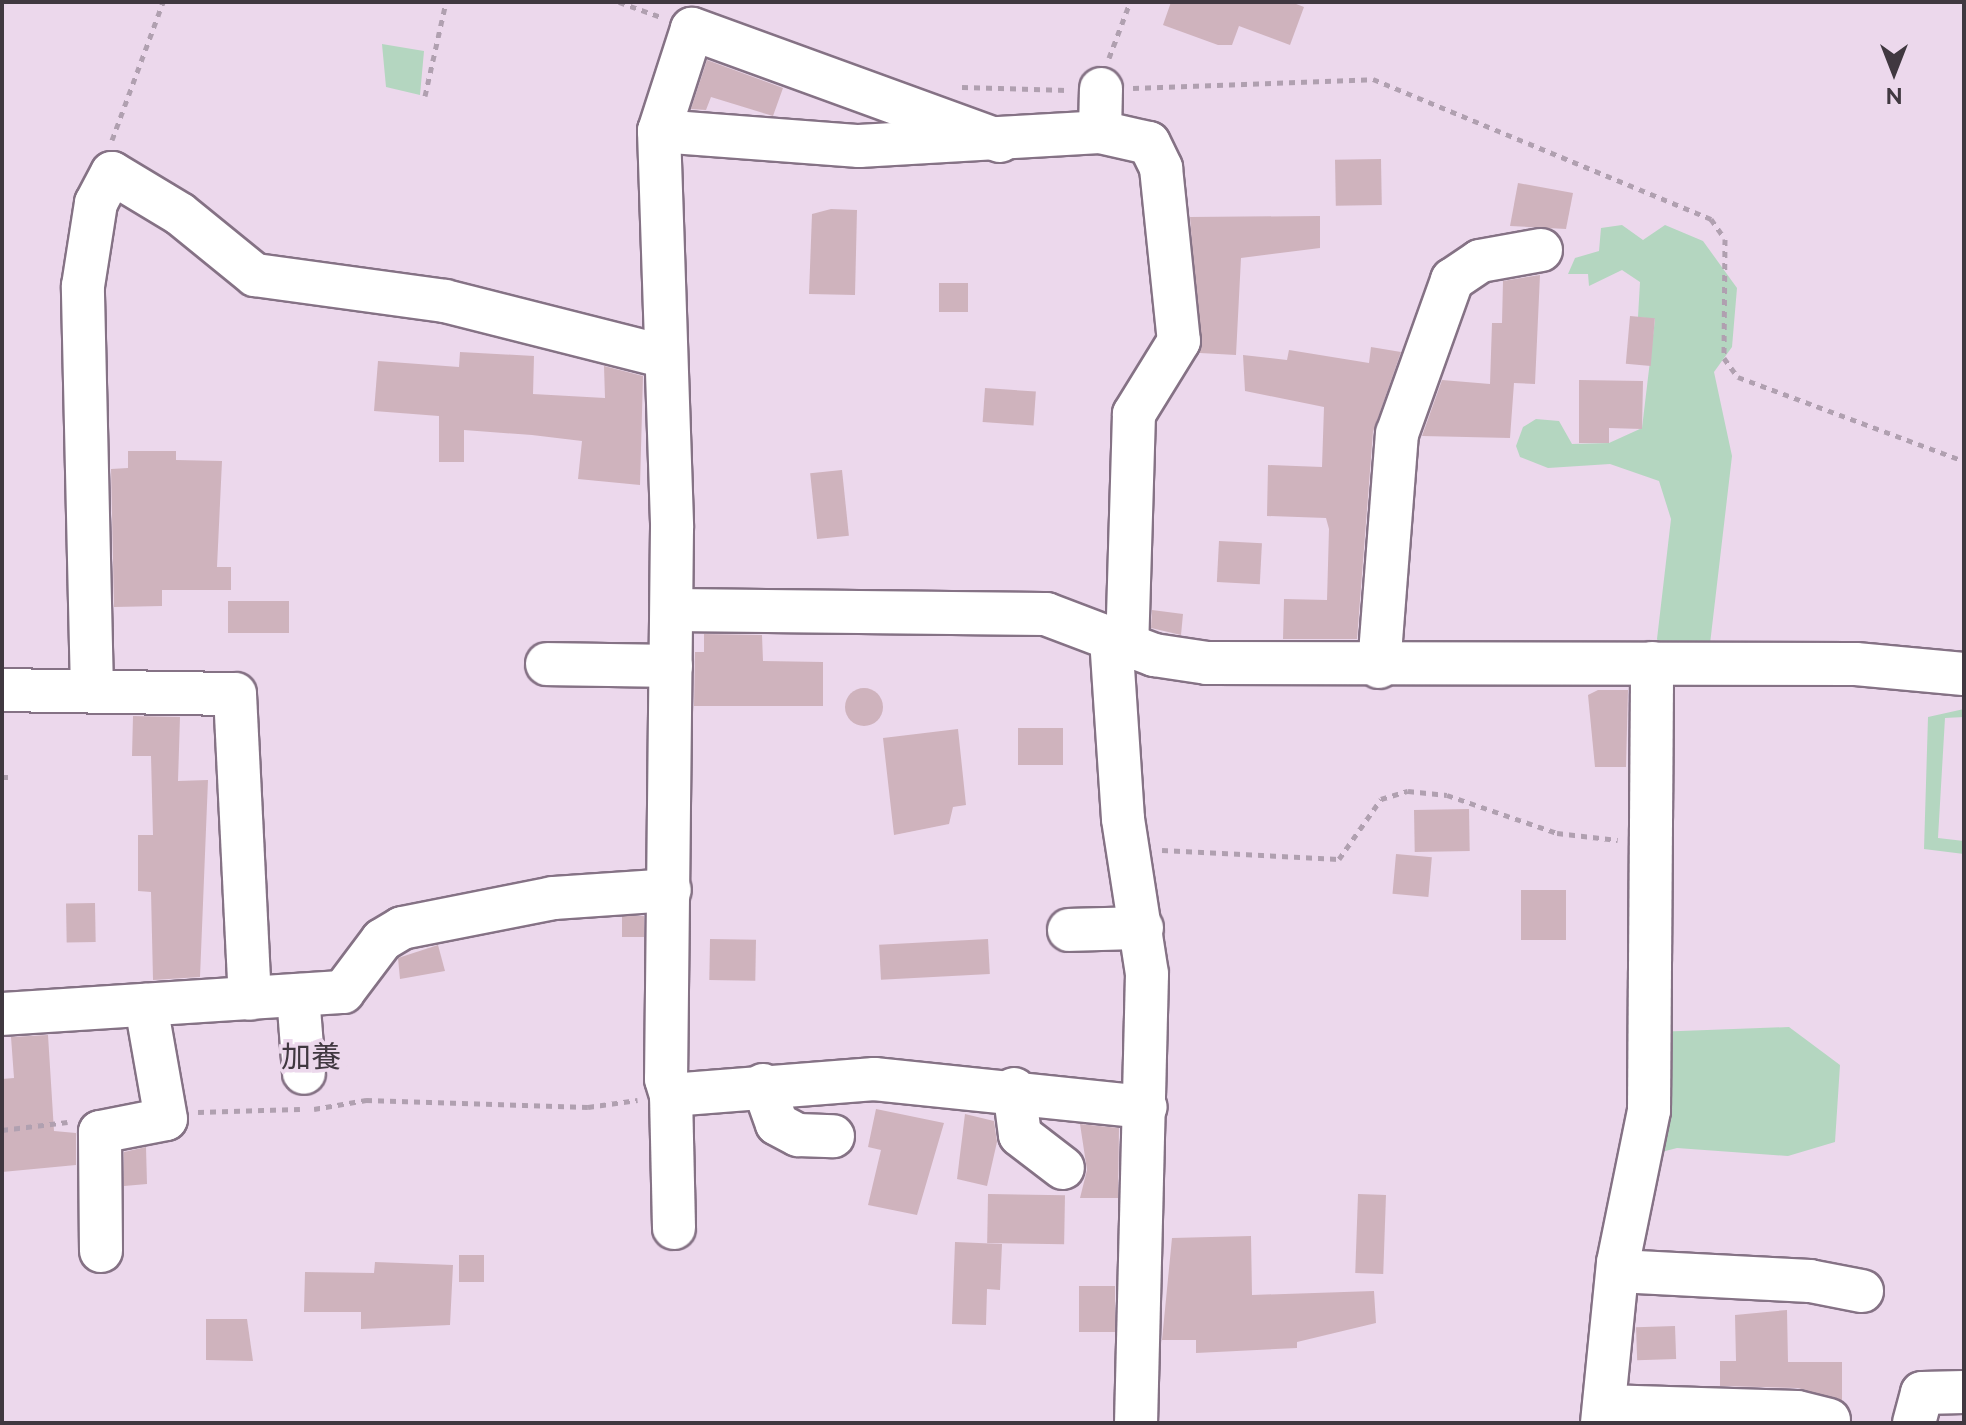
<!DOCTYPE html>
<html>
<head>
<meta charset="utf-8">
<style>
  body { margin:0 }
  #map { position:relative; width:1966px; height:1425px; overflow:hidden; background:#ecd8ec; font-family:Raleway,"Noto Sans JP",sans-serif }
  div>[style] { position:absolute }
  .green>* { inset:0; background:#b4d6c0 }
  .building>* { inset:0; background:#cfb3bd; transform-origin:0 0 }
  .round { border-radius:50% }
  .path>* { height:5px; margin-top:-2.5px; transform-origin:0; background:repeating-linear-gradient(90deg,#b0a0b0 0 6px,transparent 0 12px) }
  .roads { filter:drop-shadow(2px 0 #857285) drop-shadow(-2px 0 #857285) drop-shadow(0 2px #857285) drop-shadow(0 -2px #857285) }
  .minor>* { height:42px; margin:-21px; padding:0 21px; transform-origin:21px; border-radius:21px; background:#fff }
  span { translate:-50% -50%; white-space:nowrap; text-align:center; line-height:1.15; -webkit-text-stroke:7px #ecd8ec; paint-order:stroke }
  .quarter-label { font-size:30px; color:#403840 }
  .frame { position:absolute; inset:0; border:4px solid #403840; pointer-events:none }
  .north { position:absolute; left:1854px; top:32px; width:80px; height:80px; -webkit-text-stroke:6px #ecd8ec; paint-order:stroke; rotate:180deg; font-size:22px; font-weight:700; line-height:32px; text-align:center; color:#403840 }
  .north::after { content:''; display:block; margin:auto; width:28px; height:36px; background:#403840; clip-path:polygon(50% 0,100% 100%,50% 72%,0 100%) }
</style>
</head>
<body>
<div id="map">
  <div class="green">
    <div style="clip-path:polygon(382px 44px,424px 51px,420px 95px,386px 87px)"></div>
    <div style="clip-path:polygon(1622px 225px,1643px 240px,1665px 225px,1703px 241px,1737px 288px,1732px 347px,1714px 372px,1732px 456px,1710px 644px,1661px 648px,1657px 639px,1671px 519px,1659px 481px,1610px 464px,1548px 468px,1520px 457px,1516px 446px,1523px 427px,1536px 419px,1559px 421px,1572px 444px,1609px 443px,1642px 428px,1655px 319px,1638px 317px,1640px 282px,1622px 270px,1589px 286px,1588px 274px,1568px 274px,1575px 258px,1599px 251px,1601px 228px)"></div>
    <div style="clip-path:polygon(1964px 709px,1964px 717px,1945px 718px,1938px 838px,1964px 841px,1964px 854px,1924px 849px,1928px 717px)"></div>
    <div style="clip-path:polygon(1789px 1027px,1840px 1065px,1835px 1142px,1788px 1156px,1677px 1148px,1650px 1155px,1654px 1032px)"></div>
  </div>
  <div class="building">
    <div style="clip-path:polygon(1171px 2px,1291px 2px,1304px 7px,1290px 45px,1239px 26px,1232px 45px,1218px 45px,1163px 25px)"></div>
    <div style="clip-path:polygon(707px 60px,783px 88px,773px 116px,711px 97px,706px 110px,691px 109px)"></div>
    <div style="left:1381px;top:159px;width:46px;height:46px;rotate:89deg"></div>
    <div style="clip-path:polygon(1518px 183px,1573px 193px,1566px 229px,1510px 226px)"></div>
    <div style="clip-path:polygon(831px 209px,857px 210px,855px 295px,809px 294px,812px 214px)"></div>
    <div style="clip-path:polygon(1320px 216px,1320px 248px,1241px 258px,1236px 355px,1200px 353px,1190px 217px)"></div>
    <div style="clip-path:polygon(1540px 275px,1535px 384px,1514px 383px,1510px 438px,1422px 436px,1442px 380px,1490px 384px,1492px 323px,1502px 323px,1503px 281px)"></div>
    <div style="left:939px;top:283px;width:29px;height:29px"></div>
    <div style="left:1630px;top:316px;width:25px;height:48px;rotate:5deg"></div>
    <div style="clip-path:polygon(1371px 347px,1401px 352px,1373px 432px,1357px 639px,1283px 639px,1284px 599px,1327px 600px,1329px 529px,1326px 518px,1267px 516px,1268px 465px,1322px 467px,1324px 407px,1245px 391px,1243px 355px,1287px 360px,1289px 350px,1369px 363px)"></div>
    <div style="clip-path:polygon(460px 352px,534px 356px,533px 394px,605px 398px,604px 366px,643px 376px,640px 485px,578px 479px,582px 441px,532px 435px,464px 430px,464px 462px,439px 462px,439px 416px,374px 411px,378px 361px,459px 367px)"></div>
    <div style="clip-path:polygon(1579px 380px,1643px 381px,1642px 429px,1609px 428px,1609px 443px,1579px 443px)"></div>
    <div style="left:985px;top:388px;width:51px;height:34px;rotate:4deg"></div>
    <div style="clip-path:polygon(128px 451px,176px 451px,176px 460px,222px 461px,217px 567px,231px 567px,231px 590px,162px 590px,162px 606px,114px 607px,111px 469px,128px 468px)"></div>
    <div style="left:842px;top:470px;width:66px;height:32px;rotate:84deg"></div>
    <div style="left:1219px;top:541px;width:43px;height:41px;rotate:3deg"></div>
    <div style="left:228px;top:601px;width:61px;height:32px"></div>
    <div style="clip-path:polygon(1152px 610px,1183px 614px,1181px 635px,1151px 628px)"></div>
    <div style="clip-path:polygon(704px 634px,762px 635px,763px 661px,823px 662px,823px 706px,694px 706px,695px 652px,704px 652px)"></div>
    <div class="round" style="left:845px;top:688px;width:38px;height:38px"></div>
    <div style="clip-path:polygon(1598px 690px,1628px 690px,1626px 767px,1595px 767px,1588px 695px)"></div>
    <div style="clip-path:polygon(133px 716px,180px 717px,178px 781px,208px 780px,200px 977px,153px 980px,151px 892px,138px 891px,138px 835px,153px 835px,151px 756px,132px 756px)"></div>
    <div style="left:1063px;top:728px;width:37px;height:45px;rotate:90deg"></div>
    <div style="clip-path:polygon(958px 729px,966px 805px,953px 807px,949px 824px,894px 835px,883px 738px)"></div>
    <div style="left:1469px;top:809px;width:42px;height:55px;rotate:89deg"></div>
    <div style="left:1396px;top:854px;width:36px;height:40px;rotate:5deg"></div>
    <div style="left:1521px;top:890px;width:45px;height:50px"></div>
    <div style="left:95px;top:903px;width:39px;height:29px;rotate:89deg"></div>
    <div style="left:644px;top:916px;width:21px;height:22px;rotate:90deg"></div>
    <div style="left:710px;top:939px;width:46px;height:41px;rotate:1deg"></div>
    <div style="left:988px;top:939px;width:35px;height:109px;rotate:87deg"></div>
    <div style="clip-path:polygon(438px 945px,445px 971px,400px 979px,398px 958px)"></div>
    <div style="clip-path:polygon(48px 1035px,54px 1131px,76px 1133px,76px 1165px,2px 1172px,2px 1079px,14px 1078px,11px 1037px)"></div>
    <div style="clip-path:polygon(876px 1109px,944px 1123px,917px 1215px,868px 1205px,881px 1150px,868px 1147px)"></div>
    <div style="clip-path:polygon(965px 1114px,994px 1121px,997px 1142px,987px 1186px,957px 1179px)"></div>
    <div style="clip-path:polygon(1080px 1124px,1119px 1128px,1118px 1198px,1080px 1198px,1087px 1170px)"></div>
    <div style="clip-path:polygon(146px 1147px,147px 1184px,124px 1186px,124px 1152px)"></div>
    <div style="left:988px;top:1194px;width:77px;height:49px;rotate:1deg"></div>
    <div style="left:1358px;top:1194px;width:28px;height:79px;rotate:2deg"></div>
    <div style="clip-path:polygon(1251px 1236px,1252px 1295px,1374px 1291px,1376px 1323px,1297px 1342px,1297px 1348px,1196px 1353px,1196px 1340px,1162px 1340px,1172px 1238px)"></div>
    <div style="clip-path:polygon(955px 1242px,1002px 1244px,1000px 1290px,987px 1289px,986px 1325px,952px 1324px)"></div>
    <div style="left:459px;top:1255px;width:25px;height:27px"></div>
    <div style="clip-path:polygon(375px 1262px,453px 1265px,450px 1325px,361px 1329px,361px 1312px,304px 1312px,305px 1272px,374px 1273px)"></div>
    <div style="left:1079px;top:1286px;width:36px;height:46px"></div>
    <div style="clip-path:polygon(1787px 1310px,1788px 1362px,1842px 1362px,1842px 1401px,1798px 1388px,1720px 1386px,1720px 1361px,1736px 1361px,1735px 1315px)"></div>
    <div style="clip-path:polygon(206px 1319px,247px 1319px,253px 1361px,206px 1360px)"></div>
    <div style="left:1675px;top:1326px;width:33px;height:39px;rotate:88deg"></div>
  </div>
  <div class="path">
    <div style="left:619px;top:2px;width:45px;rotate:19.7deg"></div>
    <div style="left:1109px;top:58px;width:60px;rotate:-69.4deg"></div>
    <div style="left:962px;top:87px;width:105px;rotate:1.6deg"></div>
    <div style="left:1133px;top:88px;width:240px;rotate:-2.1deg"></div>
    <div style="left:1373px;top:79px;width:366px;rotate:22.5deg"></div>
    <div style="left:1711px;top:219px;width:24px;rotate:55deg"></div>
    <div style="left:1725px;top:239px;width:119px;rotate:90.5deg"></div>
    <div style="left:1724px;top:358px;width:24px;rotate:54deg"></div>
    <div style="left:1738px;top:377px;width:241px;rotate:20.4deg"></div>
    <div style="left:425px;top:96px;width:96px;rotate:-77.4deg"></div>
    <div style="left:112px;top:140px;width:147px;rotate:-69.7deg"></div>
    <div style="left:2px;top:777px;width:12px"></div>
    <div style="left:1162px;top:850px;width:177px;rotate:2.9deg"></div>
    <div style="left:1339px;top:859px;width:73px;rotate:-55deg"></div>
    <div style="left:1381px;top:799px;width:28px;rotate:-17deg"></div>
    <div style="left:1408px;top:791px;width:39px;rotate:6deg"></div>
    <div style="left:1447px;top:795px;width:116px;rotate:19.1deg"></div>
    <div style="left:1557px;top:833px;width:61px;rotate:6.5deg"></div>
    <div style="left:314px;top:1109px;width:53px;rotate:-9.8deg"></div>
    <div style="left:366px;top:1100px;width:222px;rotate:1.8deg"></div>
    <div style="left:588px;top:1107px;width:50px;rotate:-8deg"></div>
    <div style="left:198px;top:1112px;width:102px;rotate:-1.7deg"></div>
    <div style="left:2px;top:1130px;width:66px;rotate:-6.9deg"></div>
  </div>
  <div class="roads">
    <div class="minor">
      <div style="left:659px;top:131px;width:201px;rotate:4.3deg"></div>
      <div style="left:859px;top:146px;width:241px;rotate:-3.3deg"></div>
      <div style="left:1100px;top:132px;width:50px;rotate:12.7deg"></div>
      <div style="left:1149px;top:143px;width:28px;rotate:64deg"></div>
      <div style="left:1161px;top:168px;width:174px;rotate:84.1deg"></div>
      <div style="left:1179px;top:341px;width:86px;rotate:121.7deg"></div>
      <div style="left:1134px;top:414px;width:230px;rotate:91.7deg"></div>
      <div style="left:1100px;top:132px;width:43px;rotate:-88.7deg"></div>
      <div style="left:1000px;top:141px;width:328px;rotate:-160deg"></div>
      <div style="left:692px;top:29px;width:107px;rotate:107.9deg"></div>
      <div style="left:659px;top:131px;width:397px;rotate:88.1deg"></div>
      <div style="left:672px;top:528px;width:551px;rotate:90.62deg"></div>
      <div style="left:666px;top:1079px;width:17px;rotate:73deg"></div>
      <div style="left:671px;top:1095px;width:204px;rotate:-4.5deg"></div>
      <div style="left:874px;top:1079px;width:273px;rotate:5.9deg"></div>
      <div style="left:672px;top:610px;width:374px;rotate:0.6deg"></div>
      <div style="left:1046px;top:614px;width:116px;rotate:20.8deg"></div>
      <div style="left:1154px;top:655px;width:54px;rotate:8.6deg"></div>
      <div style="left:1207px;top:663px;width:649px;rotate:0.09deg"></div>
      <div style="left:1856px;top:664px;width:108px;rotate:5.3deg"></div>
      <div style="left:1111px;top:638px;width:181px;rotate:86.2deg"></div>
      <div style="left:1123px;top:819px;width:157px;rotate:81.2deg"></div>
      <div style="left:1147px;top:974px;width:449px;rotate:91.4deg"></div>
      <div style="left:547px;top:664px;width:124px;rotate:0.9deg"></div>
      <div style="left:1379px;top:667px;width:234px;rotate:-85.6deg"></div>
      <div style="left:1397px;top:434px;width:164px;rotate:-70.3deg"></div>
      <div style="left:1452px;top:280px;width:34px;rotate:-34deg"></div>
      <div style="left:1480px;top:261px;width:62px;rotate:-10.2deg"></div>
      <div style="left:2px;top:690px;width:233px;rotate:1deg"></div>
      <div style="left:235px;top:694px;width:305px;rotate:87.2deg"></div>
      <div style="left:92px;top:691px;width:405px;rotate:-91.3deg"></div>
      <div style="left:83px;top:286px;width:84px;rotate:-81.1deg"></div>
      <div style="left:96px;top:203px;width:34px;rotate:-62deg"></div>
      <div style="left:112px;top:173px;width:79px;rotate:31.1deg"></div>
      <div style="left:180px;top:214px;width:97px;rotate:39.1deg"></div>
      <div style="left:255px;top:275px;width:192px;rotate:7.8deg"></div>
      <div style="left:445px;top:301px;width:224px;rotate:14.2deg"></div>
      <div style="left:1069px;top:930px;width:73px;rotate:-1.6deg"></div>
      <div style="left:298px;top:995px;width:78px;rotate:85.6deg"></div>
      <div style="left:2px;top:1014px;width:342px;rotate:-3.7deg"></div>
      <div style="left:343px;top:992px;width:65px;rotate:-53.1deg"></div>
      <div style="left:382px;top:940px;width:23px;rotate:-31deg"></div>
      <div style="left:402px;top:928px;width:154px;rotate:-11.2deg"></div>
      <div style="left:553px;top:898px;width:117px;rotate:-3.9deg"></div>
      <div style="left:763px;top:1085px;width:41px;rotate:70.3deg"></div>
      <div style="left:777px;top:1124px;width:24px;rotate:28deg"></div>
      <div style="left:798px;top:1135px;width:35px;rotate:2deg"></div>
      <div style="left:1014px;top:1089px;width:46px;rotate:82.6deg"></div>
      <div style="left:1020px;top:1135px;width:54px;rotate:37.5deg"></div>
      <div style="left:671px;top:1095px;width:133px;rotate:88.7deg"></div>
      <div style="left:101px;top:1251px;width:119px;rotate:-90.5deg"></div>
      <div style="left:100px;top:1132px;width:67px;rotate:-11.1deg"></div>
      <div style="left:166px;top:1119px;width:116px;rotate:-100deg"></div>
      <div style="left:1618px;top:1271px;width:192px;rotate:3deg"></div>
      <div style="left:1810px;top:1281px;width:53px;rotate:10.9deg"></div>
      <div style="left:1604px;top:1406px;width:193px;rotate:1.8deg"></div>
      <div style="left:1797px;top:1412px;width:33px;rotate:14deg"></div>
      <div style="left:1602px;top:1423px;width:161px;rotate:-84.3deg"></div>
      <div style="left:1618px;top:1263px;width:156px;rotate:-78.5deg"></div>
      <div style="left:1649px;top:1110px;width:447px;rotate:-89.6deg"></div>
      <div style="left:1914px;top:1423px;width:31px;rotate:-75deg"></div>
      <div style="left:1922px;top:1393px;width:42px;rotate:-1.4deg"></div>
    </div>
  </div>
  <div class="quarter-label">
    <span style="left:311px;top:1057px">加養</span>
  </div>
  <div class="frame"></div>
  <div class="north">N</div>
</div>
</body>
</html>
